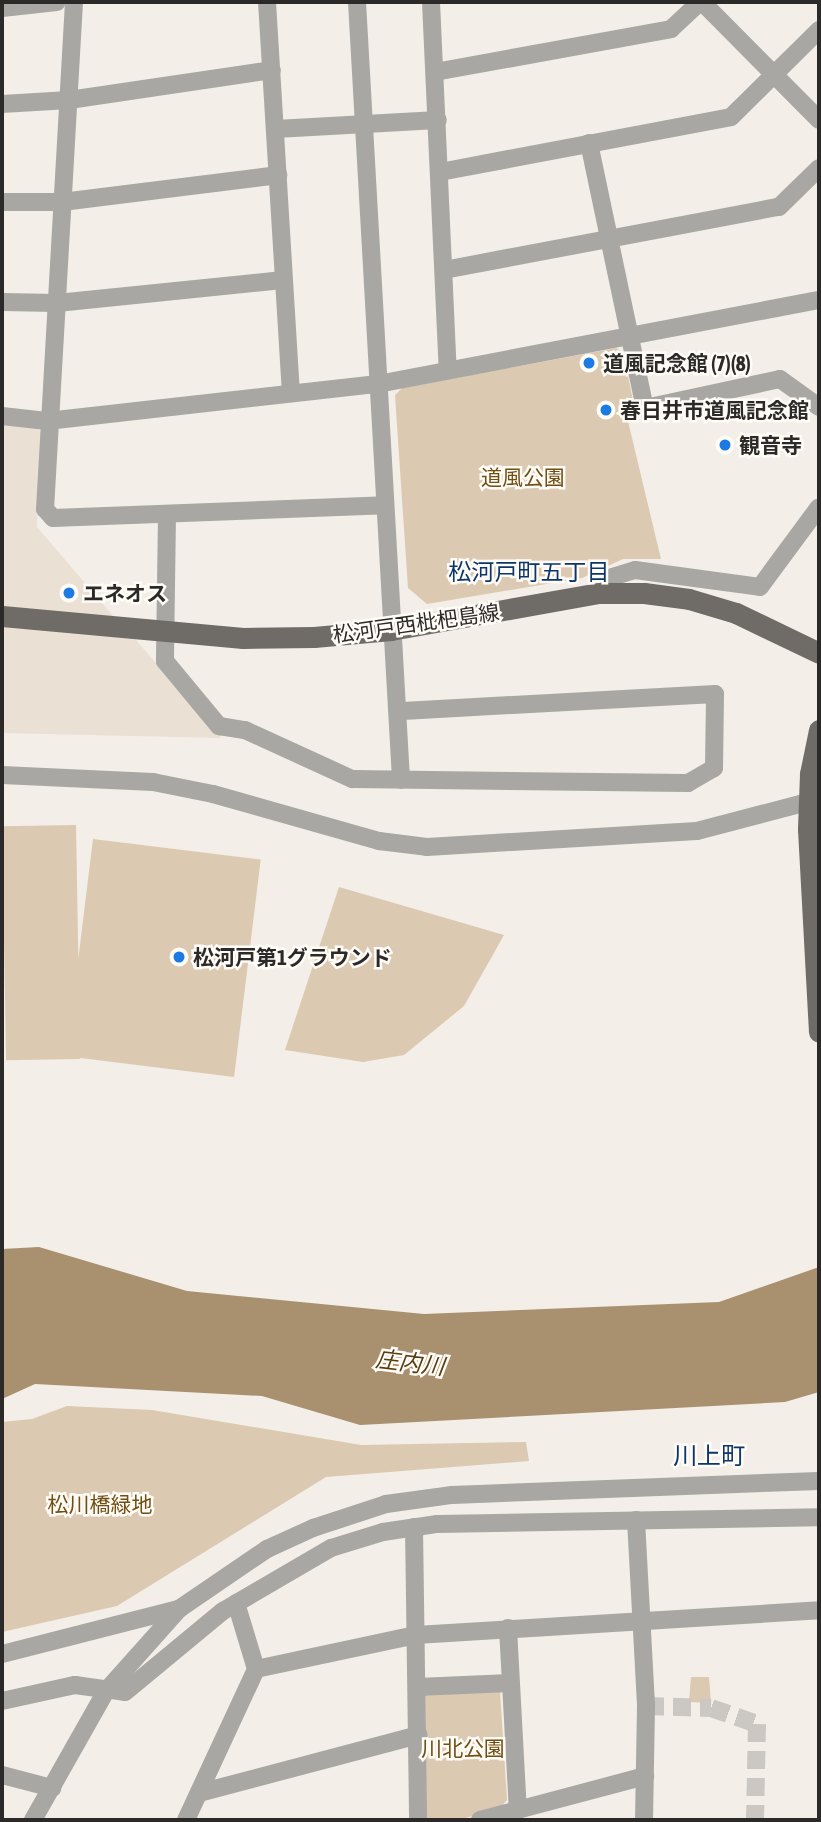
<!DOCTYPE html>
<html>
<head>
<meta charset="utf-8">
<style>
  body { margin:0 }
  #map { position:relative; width:821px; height:1822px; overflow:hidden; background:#f3eee8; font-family:"Asap Condensed","Noto Sans JP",sans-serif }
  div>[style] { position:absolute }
  .built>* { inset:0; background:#eae0d4 }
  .green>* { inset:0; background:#dcc9b1; transform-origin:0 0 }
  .water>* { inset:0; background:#a9906e }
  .minor-tunnel>* { height:18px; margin-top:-9px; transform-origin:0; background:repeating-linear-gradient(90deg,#cbc7c2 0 18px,transparent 0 27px) }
  .minor>* { height:18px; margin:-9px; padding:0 9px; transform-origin:9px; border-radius:9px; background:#a9a7a4 }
  .major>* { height:21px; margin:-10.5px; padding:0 10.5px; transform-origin:10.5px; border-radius:10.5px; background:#6f6c67 }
  .dots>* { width:19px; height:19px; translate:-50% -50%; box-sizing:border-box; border:4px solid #fffcf8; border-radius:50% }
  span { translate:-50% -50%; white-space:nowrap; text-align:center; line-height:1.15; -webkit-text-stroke:5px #fffcf8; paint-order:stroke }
  .poi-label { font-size:21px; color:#2c2a28; font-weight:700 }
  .left { translate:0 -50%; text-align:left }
  .park-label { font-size:21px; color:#714e12 }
  .street-label { font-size:21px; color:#2c2a28 }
  .neighbourhood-label { font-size:23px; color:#0a3669 }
  .water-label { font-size:23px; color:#583d11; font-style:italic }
  .quarter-label { font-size:24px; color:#0a3669 }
  .frame { position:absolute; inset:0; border:4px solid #2c2a28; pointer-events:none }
</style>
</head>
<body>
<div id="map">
  <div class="built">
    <div style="clip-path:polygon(2px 424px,37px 427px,41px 432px,37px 527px,114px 617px,113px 637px,135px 639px,221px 738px,2px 733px)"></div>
  </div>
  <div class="green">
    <div style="clip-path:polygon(616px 348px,623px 352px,635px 410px,626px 413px,661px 559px,623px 559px,582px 578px,427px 604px,408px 588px,395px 395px,402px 388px)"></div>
    <div style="left:76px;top:825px;width:234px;height:74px;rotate:89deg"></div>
    <div style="left:93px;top:839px;width:169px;height:219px;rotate:7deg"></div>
    <div style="clip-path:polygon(339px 887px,504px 935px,464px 1006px,404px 1055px,363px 1062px,285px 1050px)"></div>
    <div style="clip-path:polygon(67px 1406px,152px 1410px,361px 1445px,526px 1442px,529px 1461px,326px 1477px,117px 1606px,2px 1632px,2px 1422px,32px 1419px)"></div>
    <div style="clip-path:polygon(691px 1677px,709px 1677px,711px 1703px,689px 1702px)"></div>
    <div style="clip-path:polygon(420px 1691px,500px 1691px,507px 1800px,499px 1809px,458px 1820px,425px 1820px)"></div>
  </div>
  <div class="water">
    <div style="clip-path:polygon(39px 1247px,187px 1291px,424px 1314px,719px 1302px,819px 1267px,819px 1392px,785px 1402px,360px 1425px,262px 1396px,35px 1384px,2px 1399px,2px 1249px)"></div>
  </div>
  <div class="minor-tunnel">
    <div style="left:646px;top:1706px;width:65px;rotate:1.8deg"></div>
    <div style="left:711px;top:1708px;width:49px;rotate:19.2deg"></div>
    <div style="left:757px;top:1724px;width:96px;rotate:91.2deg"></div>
  </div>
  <div class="minor">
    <div style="left:74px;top:2px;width:508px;rotate:93.27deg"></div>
    <div style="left:45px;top:509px;width:12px;rotate:48deg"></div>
    <div style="left:53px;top:518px;width:332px;rotate:-2.2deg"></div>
    <div style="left:267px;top:2px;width:392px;rotate:86.5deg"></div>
    <div style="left:357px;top:2px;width:779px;rotate:86.76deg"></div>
    <div style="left:431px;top:2px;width:369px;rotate:87.4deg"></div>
    <div style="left:702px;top:2px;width:166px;rotate:45.2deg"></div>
    <div style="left:2px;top:8px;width:55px;rotate:-6.2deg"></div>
    <div style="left:435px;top:72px;width:240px;rotate:-10.3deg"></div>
    <div style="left:671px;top:29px;width:40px;rotate:-43deg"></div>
    <div style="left:2px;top:104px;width:67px;rotate:-3.4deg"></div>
    <div style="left:69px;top:100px;width:205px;rotate:-8.4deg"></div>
    <div style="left:276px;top:129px;width:162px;rotate:-3.2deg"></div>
    <div style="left:589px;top:143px;width:271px;rotate:78.1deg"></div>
    <div style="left:645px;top:408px;width:138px;rotate:-12.1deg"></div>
    <div style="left:780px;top:379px;width:48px;rotate:35.7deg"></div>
    <div style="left:440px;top:172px;width:296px;rotate:-10.7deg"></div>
    <div style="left:731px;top:117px;width:124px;rotate:-44.7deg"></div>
    <div style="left:2px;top:202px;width:60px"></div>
    <div style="left:62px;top:202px;width:218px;rotate:-7.1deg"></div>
    <div style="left:444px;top:270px;width:341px;rotate:-10.7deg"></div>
    <div style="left:779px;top:207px;width:56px;rotate:-44.3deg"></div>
    <div style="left:2px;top:302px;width:55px;rotate:1deg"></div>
    <div style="left:57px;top:303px;width:227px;rotate:-5.8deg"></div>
    <div style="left:2px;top:416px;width:45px;rotate:6.3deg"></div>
    <div style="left:47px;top:421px;width:333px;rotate:-6.4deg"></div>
    <div style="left:378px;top:384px;width:449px;rotate:-10.8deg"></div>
    <div style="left:167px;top:514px;width:147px;rotate:90.8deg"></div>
    <div style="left:165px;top:661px;width:85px;rotate:50.3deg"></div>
    <div style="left:219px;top:726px;width:26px;rotate:9deg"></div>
    <div style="left:245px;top:730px;width:118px;rotate:24.6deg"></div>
    <div style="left:352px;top:779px;width:336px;rotate:0.7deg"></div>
    <div style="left:688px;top:783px;width:30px;rotate:-30deg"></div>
    <div style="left:714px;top:768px;width:74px;rotate:-89.2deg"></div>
    <div style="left:715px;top:694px;width:317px;rotate:176.9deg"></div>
    <div style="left:605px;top:593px;width:17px;rotate:-66deg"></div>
    <div style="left:612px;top:577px;width:24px;rotate:-17deg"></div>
    <div style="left:635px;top:570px;width:126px;rotate:7.7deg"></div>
    <div style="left:760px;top:587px;width:99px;rotate:-53.6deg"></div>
    <div style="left:2px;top:775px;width:151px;rotate:2.7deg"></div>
    <div style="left:153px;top:782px;width:61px;rotate:11.3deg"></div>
    <div style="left:213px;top:794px;width:173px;rotate:15.8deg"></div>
    <div style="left:379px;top:841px;width:48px;rotate:7.1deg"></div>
    <div style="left:427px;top:847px;width:270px;rotate:-3.4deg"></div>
    <div style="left:697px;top:831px;width:126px;rotate:-14.7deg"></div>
    <div style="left:636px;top:1520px;width:186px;rotate:86.9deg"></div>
    <div style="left:646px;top:1706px;width:114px;rotate:91deg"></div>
    <div style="left:414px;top:1527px;width:293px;rotate:89.2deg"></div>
    <div style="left:236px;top:1603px;width:69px;rotate:73.1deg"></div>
    <div style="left:508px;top:1628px;width:182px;rotate:86.9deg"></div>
    <div style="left:2px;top:1654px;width:183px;rotate:-14.3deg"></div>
    <div style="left:179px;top:1609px;width:107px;rotate:-34.3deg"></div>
    <div style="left:267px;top:1549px;width:51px;rotate:-24.5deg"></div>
    <div style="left:313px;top:1528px;width:77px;rotate:-18.2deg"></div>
    <div style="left:386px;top:1504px;width:67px;rotate:-7.8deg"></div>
    <div style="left:452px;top:1495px;width:367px;rotate:-2.2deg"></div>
    <div style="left:417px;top:1687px;width:94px;rotate:-2.4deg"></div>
    <div style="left:2px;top:1701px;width:75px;rotate:-12.4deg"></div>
    <div style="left:75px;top:1685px;width:50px;rotate:8deg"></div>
    <div style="left:125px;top:1692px;width:127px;rotate:-39.6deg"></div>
    <div style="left:223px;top:1611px;width:125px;rotate:-30.3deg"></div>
    <div style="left:331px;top:1548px;width:54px;rotate:-17.1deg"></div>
    <div style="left:383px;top:1532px;width:55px;rotate:-8.4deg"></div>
    <div style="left:437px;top:1524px;width:382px;rotate:-1deg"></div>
    <div style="left:2px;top:1775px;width:52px;rotate:14.6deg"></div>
    <div style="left:199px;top:1793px;width:227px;rotate:-14.8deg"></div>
    <div style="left:33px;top:1820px;width:148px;rotate:-60.5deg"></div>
    <div style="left:106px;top:1691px;width:110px;rotate:-48.3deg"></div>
    <div style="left:186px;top:1820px;width:166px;rotate:-65.1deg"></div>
    <div style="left:256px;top:1669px;width:164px;rotate:-12deg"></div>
    <div style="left:416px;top:1635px;width:404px;rotate:-3.5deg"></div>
    <div style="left:480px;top:1820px;width:171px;rotate:-14.9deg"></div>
  </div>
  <div class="major">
    <div style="left:2px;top:616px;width:242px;rotate:5.2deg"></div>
    <div style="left:243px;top:638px;width:71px;rotate:-0.8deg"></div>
    <div style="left:314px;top:637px;width:77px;rotate:-5.2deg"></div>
    <div style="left:391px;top:630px;width:211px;rotate:-10.1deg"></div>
    <div style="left:599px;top:593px;width:45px"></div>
    <div style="left:644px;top:593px;width:45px;rotate:7.6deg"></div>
    <div style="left:689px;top:599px;width:49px;rotate:16.6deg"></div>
    <div style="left:736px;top:613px;width:92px;rotate:25.7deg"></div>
    <div style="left:819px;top:730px;width:45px;rotate:101.6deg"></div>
    <div style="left:810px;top:774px;width:55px;rotate:92.1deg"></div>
    <div style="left:808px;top:829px;width:203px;rotate:86.9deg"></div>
  </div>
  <div class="dots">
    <div style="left:589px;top:363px;background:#1b7ae3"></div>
    <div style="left:606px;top:410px;background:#1b7ae3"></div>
    <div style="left:725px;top:445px;background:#1b7ae3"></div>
    <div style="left:69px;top:593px;background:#1b7ae3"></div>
    <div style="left:179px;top:957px;background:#1b7ae3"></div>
  </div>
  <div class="poi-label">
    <span class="left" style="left:603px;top:363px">道風記念館 (7)(8)</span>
    <span class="left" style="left:620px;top:410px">春日井市道風記念館</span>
    <span class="left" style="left:739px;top:445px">観音寺</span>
    <span class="left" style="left:83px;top:593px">エネオス</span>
    <span class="left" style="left:193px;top:957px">松河戸第1グラウンド</span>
  </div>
  <div class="park-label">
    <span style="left:523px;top:477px">道風公園</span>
    <span style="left:100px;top:1504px">松川橋緑地</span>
    <span style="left:463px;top:1748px">川北公園</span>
  </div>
  <div class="street-label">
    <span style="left:416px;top:623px;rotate:-8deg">松河戸西枇杷島線</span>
  </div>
  <div class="neighbourhood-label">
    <span style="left:529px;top:572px">松河戸町五丁目</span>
  </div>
  <div class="water-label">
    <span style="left:410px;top:1363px;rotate:7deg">庄内川</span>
  </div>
  <div class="quarter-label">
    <span style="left:709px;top:1456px">川上町</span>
  </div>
  <div class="frame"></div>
</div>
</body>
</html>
